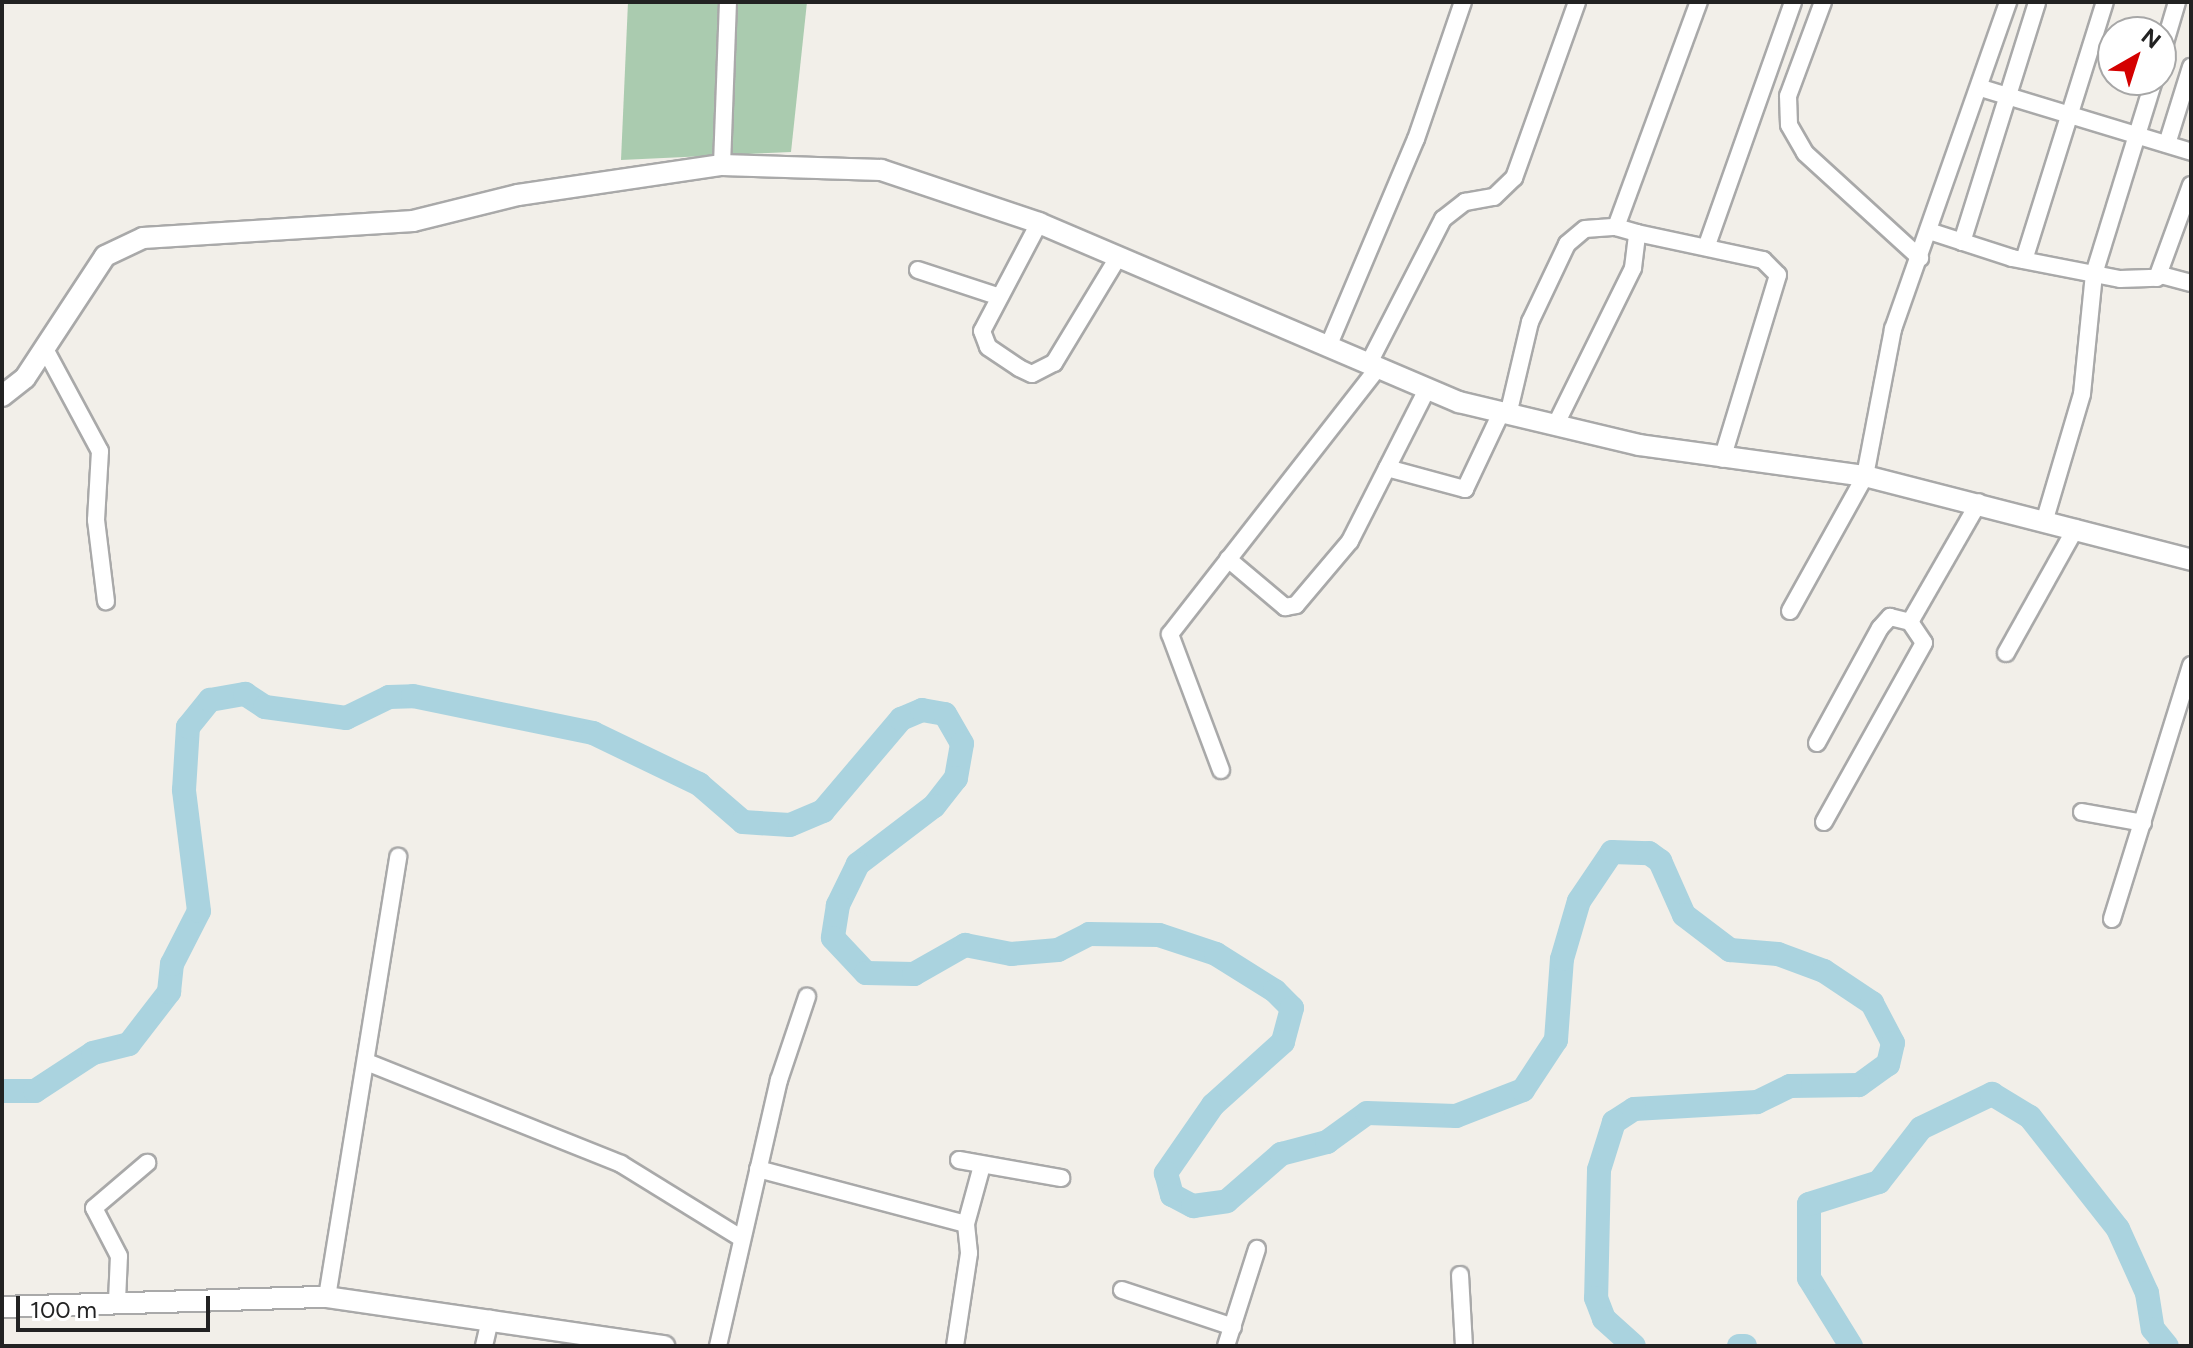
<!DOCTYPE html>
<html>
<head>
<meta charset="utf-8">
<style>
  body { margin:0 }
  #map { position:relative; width:2193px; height:1348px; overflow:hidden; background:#f2efe9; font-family:Figtree,sans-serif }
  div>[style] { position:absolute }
  .cemetery>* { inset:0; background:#aacbaf }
  .river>* { height:24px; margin:-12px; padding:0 12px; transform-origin:12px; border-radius:12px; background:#aad3df }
  .roads { filter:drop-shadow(2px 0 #a9a9a9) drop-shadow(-2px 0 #a9a9a9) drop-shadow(0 2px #a9a9a9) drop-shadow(0 -2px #a9a9a9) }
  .minor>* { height:16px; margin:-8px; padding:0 8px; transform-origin:8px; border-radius:8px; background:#fff }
  .tertiary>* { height:20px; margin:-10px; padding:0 10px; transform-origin:10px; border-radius:10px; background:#fff }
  span { translate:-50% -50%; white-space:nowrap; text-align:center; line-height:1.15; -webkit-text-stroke:6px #fff; paint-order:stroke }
  .frame { position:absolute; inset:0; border:4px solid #222; pointer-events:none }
  .north { position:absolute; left:2097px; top:16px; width:80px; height:80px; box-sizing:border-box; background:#fff; border:2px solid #a7a7a7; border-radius:50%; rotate:39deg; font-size:22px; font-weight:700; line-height:32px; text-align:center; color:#222 }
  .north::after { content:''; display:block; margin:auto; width:28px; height:36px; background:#d40000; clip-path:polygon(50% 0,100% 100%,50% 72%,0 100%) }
  .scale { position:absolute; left:16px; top:1296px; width:194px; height:36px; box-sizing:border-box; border:4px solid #222; border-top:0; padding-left:10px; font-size:24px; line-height:28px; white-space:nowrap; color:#222; -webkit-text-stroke:6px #fff; paint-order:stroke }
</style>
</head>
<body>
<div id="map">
  <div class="cemetery">
    <div style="clip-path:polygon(628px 2px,807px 2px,791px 152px,621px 160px)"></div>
  </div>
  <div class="river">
    <div style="left:2px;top:1091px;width:33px"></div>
    <div style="left:35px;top:1091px;width:69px;rotate:-33.2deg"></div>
    <div style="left:93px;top:1053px;width:37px;rotate:-14deg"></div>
    <div style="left:129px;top:1044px;width:66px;rotate:-52.4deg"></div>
    <div style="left:169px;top:992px;width:28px;rotate:-84deg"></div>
    <div style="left:172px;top:964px;width:59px;rotate:-63deg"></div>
    <div style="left:199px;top:911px;width:122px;rotate:-97.1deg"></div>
    <div style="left:184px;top:790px;width:63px;rotate:-86.4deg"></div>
    <div style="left:188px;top:727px;width:35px;rotate:-51deg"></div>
    <div style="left:210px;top:700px;width:36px;rotate:-10deg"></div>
    <div style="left:245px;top:694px;width:24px;rotate:33deg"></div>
    <div style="left:265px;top:707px;width:82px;rotate:7.7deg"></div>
    <div style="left:346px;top:718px;width:48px;rotate:-26deg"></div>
    <div style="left:389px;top:697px;width:24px;rotate:-2deg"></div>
    <div style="left:413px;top:696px;width:184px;rotate:11.6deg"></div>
    <div style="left:593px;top:733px;width:118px;rotate:25.7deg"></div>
    <div style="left:699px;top:784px;width:58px;rotate:40.8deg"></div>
    <div style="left:743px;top:822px;width:47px;rotate:3.7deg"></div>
    <div style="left:790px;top:825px;width:36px;rotate:-23deg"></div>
    <div style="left:823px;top:811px;width:121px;rotate:-49.7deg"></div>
    <div style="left:901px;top:719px;width:23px;rotate:-23deg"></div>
    <div style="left:922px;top:710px;width:23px;rotate:10deg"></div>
    <div style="left:945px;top:714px;width:34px;rotate:60deg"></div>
    <div style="left:962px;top:744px;width:35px;rotate:100deg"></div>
    <div style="left:956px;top:778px;width:36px;rotate:128deg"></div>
    <div style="left:934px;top:806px;width:96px;rotate:142.7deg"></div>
    <div style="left:858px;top:864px;width:46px;rotate:116deg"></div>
    <div style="left:838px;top:905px;width:33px;rotate:99deg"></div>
    <div style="left:833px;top:938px;width:48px;rotate:46.7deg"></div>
    <div style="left:866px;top:973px;width:48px;rotate:1.2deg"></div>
    <div style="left:914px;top:974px;width:59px;rotate:-29.6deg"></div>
    <div style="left:965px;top:945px;width:47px;rotate:11.1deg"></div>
    <div style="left:1011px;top:954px;width:47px;rotate:-4.9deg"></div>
    <div style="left:1058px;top:950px;width:35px;rotate:-27deg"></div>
    <div style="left:1089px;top:934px;width:70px;rotate:0.8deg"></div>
    <div style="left:1159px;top:935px;width:60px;rotate:18.4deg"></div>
    <div style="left:1216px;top:954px;width:70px;rotate:32.1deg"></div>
    <div style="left:1275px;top:991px;width:24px;rotate:45deg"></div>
    <div style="left:1292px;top:1008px;width:35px;rotate:105deg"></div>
    <div style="left:1283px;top:1042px;width:94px;rotate:138deg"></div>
    <div style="left:1213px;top:1105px;width:83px;rotate:124.7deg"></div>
    <div style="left:1166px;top:1173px;width:23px;rotate:75deg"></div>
    <div style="left:1172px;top:1195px;width:24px;rotate:28deg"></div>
    <div style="left:1193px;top:1206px;width:34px;rotate:-8deg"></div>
    <div style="left:1227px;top:1201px;width:72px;rotate:-41deg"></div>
    <div style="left:1281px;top:1154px;width:48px;rotate:-14.6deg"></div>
    <div style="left:1327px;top:1142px;width:49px;rotate:-35.9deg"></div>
    <div style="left:1367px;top:1113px;width:89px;rotate:1.9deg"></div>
    <div style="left:1456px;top:1116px;width:72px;rotate:-21.2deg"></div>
    <div style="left:1523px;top:1090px;width:60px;rotate:-56.6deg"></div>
    <div style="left:1556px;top:1040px;width:81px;rotate:-85.8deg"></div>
    <div style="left:1562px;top:959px;width:60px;rotate:-73.7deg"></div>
    <div style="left:1579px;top:901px;width:59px;rotate:-56deg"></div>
    <div style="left:1612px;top:852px;width:37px;rotate:2deg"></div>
    <div style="left:1649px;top:853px;width:14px;rotate:36deg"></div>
    <div style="left:1660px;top:861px;width:59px;rotate:66deg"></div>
    <div style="left:1684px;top:915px;width:58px;rotate:37.3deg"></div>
    <div style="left:1730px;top:950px;width:48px;rotate:4.8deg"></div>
    <div style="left:1778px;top:954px;width:49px;rotate:20.3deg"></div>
    <div style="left:1824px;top:971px;width:58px;rotate:33.7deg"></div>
    <div style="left:1872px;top:1003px;width:45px;rotate:62.3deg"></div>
    <div style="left:1893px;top:1043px;width:22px;rotate:103deg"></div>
    <div style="left:1888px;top:1064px;width:36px;rotate:144deg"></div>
    <div style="left:1859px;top:1085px;width:69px;rotate:179.2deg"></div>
    <div style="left:1790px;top:1086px;width:37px;rotate:154deg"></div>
    <div style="left:1757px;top:1102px;width:123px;rotate:176.7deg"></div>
    <div style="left:1634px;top:1109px;width:24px;rotate:147deg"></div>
    <div style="left:1614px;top:1122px;width:50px;rotate:107.4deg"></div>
    <div style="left:1599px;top:1170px;width:128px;rotate:91.3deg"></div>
    <div style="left:1596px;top:1298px;width:22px;rotate:69deg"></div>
    <div style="left:1604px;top:1319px;width:40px;rotate:42deg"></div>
    <div style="left:1739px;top:1346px;width:6px"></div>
    <div style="left:1851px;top:1346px;width:80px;rotate:-121.7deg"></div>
    <div style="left:1809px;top:1278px;width:74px;rotate:-90deg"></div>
    <div style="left:1809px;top:1204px;width:73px;rotate:-17.4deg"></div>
    <div style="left:1879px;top:1182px;width:68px;rotate:-52.1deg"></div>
    <div style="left:1921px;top:1128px;width:79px;rotate:-25.6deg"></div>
    <div style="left:1992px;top:1094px;width:44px;rotate:31.2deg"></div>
    <div style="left:2030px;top:1117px;width:142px;rotate:51.8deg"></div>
    <div style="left:2118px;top:1229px;width:70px;rotate:65.6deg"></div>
    <div style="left:2147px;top:1293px;width:36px;rotate:81deg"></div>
    <div style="left:2153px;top:1329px;width:22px;rotate:51deg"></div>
  </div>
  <div class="roads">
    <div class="minor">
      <div style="left:1823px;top:2px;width:100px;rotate:110.4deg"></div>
      <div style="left:1788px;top:96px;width:29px;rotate:88deg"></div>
      <div style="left:1789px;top:125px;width:32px;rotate:60deg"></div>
      <div style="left:1805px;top:153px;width:156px;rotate:42.4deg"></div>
      <div style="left:2161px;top:56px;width:56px;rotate:-73.5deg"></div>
      <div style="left:1981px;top:88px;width:220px;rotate:16.9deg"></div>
      <div style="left:2167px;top:144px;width:81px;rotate:-72.7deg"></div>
      <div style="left:722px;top:165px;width:163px;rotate:-87.9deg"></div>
      <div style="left:1039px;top:223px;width:122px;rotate:117.8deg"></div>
      <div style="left:982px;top:331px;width:17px;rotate:69deg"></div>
      <div style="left:988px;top:347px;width:37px;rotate:34deg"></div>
      <div style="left:1019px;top:368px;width:14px;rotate:25deg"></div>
      <div style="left:1032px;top:374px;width:25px;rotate:-27deg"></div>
      <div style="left:1054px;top:363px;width:122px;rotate:-58.8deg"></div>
      <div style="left:1932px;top:232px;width:84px;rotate:18deg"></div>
      <div style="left:2012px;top:258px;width:110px;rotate:11deg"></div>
      <div style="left:2120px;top:279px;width:37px;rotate:-2deg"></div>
      <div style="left:2157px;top:278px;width:99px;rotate:-69.9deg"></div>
      <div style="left:1637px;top:233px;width:129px;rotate:12.1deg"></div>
      <div style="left:1763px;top:260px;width:21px;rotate:45deg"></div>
      <div style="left:1778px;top:275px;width:192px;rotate:106.9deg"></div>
      <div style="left:1962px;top:242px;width:251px;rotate:-72.6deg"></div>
      <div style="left:1707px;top:245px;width:258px;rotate:-70.5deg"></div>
      <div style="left:2024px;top:260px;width:270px;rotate:-72.6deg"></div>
      <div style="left:918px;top:270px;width:86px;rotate:18.2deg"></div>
      <div style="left:2161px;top:275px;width:31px;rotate:15deg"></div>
      <div style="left:1328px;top:347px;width:226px;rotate:-67.1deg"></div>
      <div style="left:1416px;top:139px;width:145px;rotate:-71.1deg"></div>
      <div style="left:45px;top:349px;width:116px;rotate:61.7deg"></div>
      <div style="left:100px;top:451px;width:69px;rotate:93.3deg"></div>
      <div style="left:96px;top:520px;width:82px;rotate:83deg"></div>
      <div style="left:1369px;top:363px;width:162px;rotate:-62.8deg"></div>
      <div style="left:1443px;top:219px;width:28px;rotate:-38deg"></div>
      <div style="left:1465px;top:202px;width:29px;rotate:-10deg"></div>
      <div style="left:1494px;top:197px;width:28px;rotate:-44deg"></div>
      <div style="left:1514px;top:178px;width:187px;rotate:-70.3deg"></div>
      <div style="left:1508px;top:415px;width:96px;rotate:-76.7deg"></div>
      <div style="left:1530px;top:322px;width:86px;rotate:-64.6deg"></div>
      <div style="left:1567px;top:244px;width:23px;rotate:-40deg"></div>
      <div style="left:1585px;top:229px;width:31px;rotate:-4deg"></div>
      <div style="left:1556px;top:424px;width:174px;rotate:-63.7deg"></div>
      <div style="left:1633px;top:268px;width:35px;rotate:-83deg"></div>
      <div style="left:1637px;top:233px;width:22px;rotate:-164deg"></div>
      <div style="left:1616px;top:227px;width:240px;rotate:-69.8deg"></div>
      <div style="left:1387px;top:468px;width:81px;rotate:15.1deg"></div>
      <div style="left:1465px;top:489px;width:84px;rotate:-64.7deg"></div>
      <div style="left:2045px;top:519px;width:130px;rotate:-73.5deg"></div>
      <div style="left:2082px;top:394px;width:121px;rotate:-84.3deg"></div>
      <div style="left:2094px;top:274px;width:203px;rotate:-72.8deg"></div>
      <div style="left:1228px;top:559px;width:75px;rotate:40.1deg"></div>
      <div style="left:1285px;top:607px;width:11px;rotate:-10deg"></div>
      <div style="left:1296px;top:605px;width:84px;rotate:-49.8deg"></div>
      <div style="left:1350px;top:541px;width:168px;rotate:-63.1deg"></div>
      <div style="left:1790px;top:611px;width:154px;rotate:-60.9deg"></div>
      <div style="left:1865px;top:476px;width:150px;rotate:-79.2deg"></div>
      <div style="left:1893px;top:329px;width:347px;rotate:-70.6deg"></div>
      <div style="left:1910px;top:622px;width:138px;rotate:-60.1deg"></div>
      <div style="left:2006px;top:653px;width:143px;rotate:-60.8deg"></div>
      <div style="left:1817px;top:743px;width:131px;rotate:-61.3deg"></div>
      <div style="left:1880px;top:628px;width:15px;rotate:-48deg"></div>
      <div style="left:1890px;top:617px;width:21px;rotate:14deg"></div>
      <div style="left:1910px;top:622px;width:25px;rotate:56deg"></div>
      <div style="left:1924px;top:643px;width:205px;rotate:119.2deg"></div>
      <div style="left:1221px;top:770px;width:145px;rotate:-110.6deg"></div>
      <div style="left:1170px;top:634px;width:338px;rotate:-52deg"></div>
      <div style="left:2082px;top:812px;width:62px;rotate:10.2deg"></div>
      <div style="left:2112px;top:919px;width:266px;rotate:-72.7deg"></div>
      <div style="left:369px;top:1063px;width:271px;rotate:21.8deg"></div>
      <div style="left:621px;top:1164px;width:141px;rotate:31.7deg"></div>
      <div style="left:959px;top:1160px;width:104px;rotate:10deg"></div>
      <div style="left:758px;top:1169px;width:215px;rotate:14.8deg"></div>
      <div style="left:1460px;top:1275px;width:71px;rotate:86.8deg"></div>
      <div style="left:1122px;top:1290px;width:117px;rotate:18.4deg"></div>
      <div style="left:327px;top:1297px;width:446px;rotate:-80.8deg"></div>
      <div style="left:117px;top:1301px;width:45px;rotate:-87.5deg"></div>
      <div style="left:119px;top:1256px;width:54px;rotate:-117.5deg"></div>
      <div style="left:94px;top:1208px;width:70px;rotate:-40.3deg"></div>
      <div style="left:484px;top:1346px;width:28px;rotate:-77deg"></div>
      <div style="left:718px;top:1346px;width:273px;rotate:-77.1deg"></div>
      <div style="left:779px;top:1080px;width:88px;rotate:-71.4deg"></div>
      <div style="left:955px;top:1346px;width:94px;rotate:-81.4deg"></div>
      <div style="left:969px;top:1253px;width:29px;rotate:-96deg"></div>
      <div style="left:966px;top:1224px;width:57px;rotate:-74.7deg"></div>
      <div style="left:1226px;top:1346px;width:102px;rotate:-72.3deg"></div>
    </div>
    <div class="tertiary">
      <div style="left:2px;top:396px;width:29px;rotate:-38deg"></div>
      <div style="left:25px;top:378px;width:146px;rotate:-56.7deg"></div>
      <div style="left:105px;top:256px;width:42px;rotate:-25.3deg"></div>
      <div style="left:143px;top:238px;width:271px;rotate:-3.6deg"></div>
      <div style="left:413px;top:221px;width:108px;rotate:-13.9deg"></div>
      <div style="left:518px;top:195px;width:206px;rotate:-8.4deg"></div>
      <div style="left:722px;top:165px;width:159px;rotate:1.8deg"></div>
      <div style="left:881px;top:170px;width:167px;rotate:18.5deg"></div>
      <div style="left:1039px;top:223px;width:457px;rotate:23.1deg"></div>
      <div style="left:1459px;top:402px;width:185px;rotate:13.4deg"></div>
      <div style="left:1639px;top:445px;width:228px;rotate:7.8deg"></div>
      <div style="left:1865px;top:476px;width:337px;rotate:14.4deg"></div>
      <div style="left:2px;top:1307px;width:325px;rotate:-1.8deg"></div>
      <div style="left:327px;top:1297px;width:341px;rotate:8.3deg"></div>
    </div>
  </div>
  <div class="frame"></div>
  <div class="north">N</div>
  <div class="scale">100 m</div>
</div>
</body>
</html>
